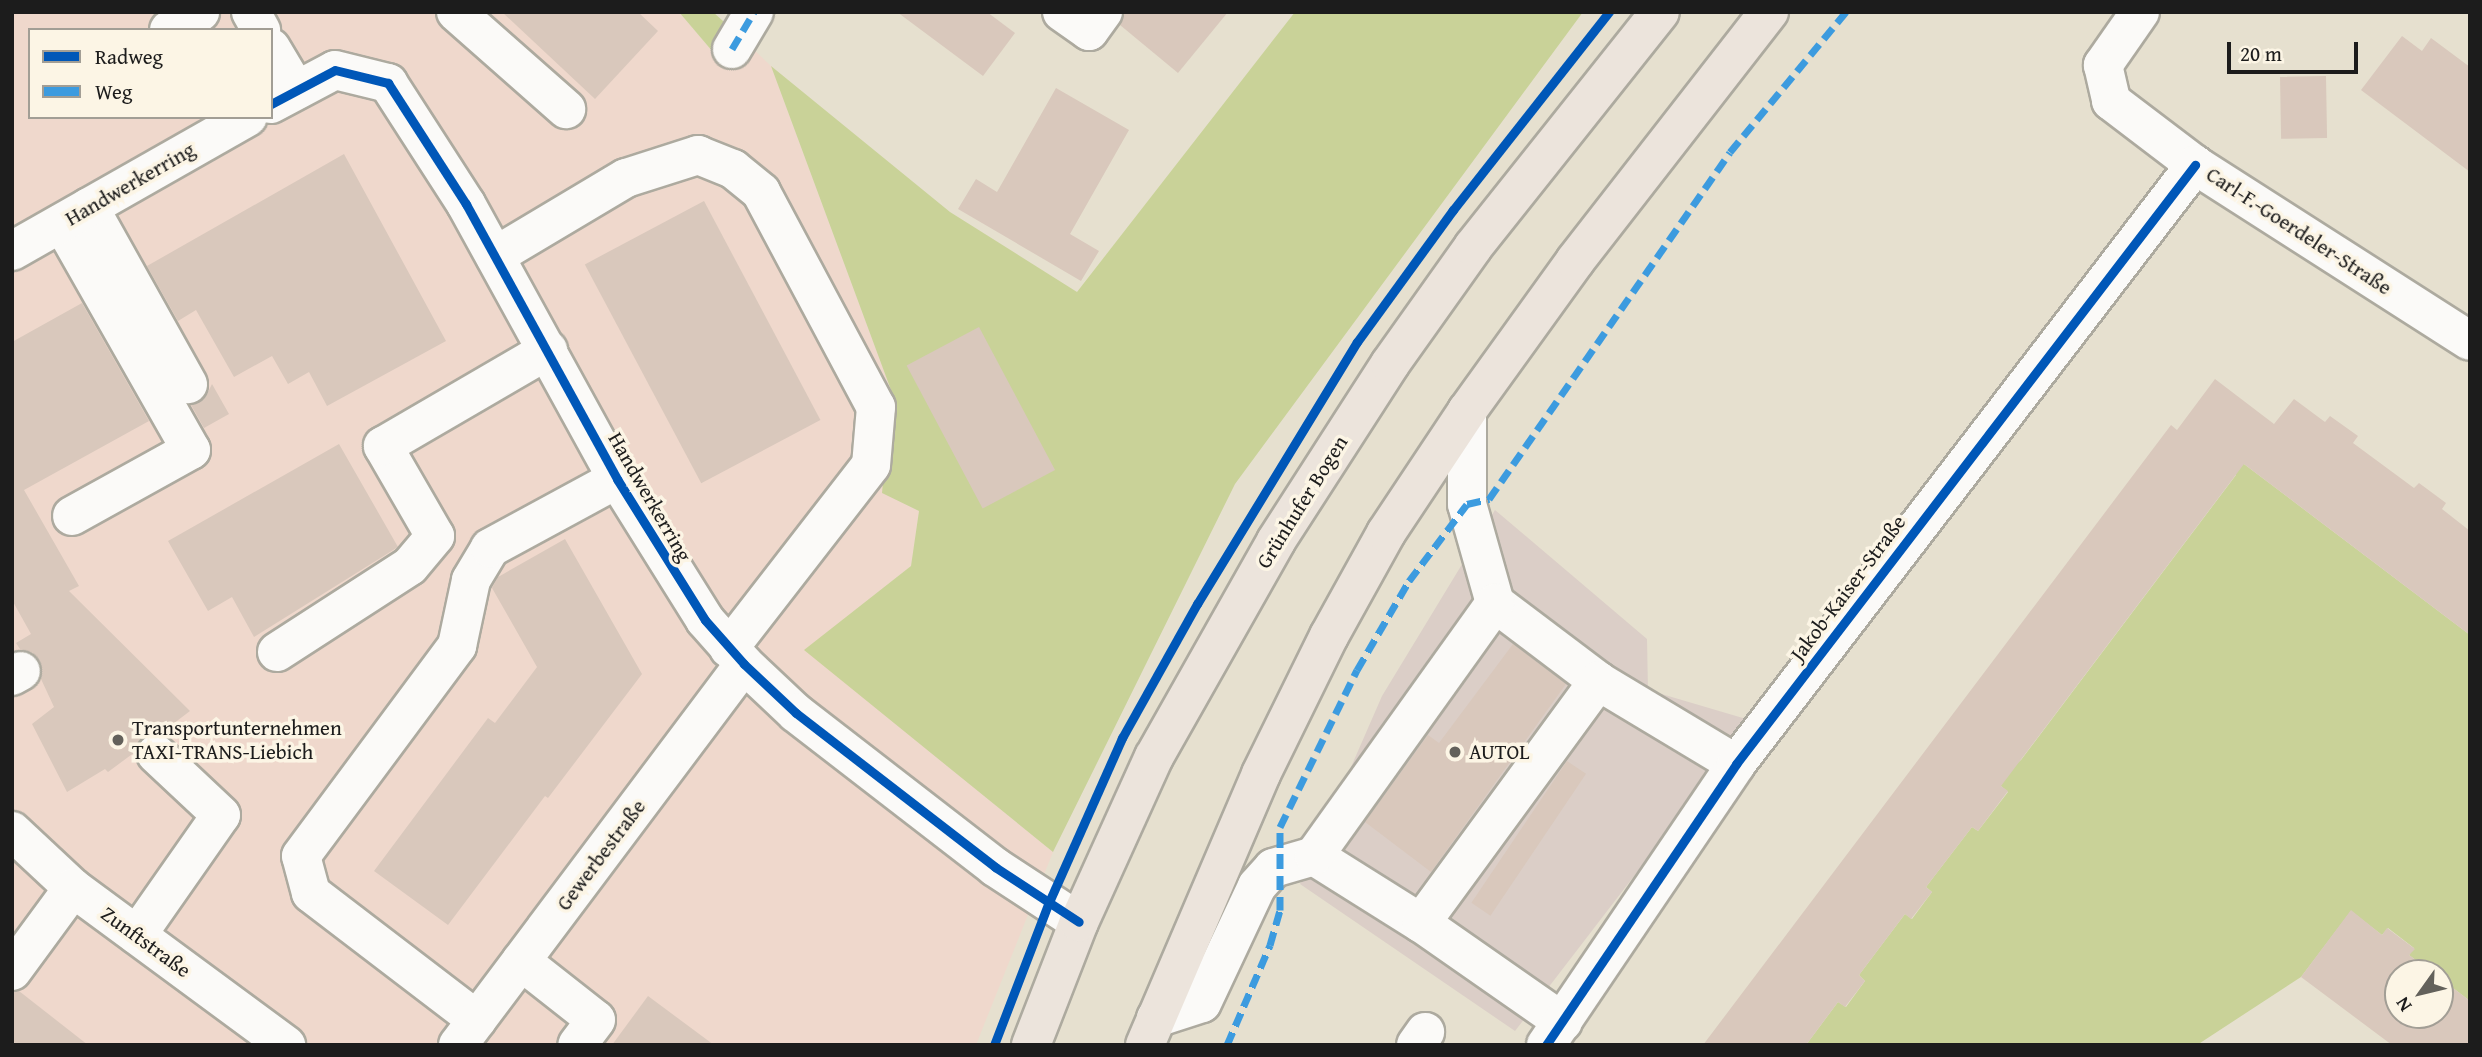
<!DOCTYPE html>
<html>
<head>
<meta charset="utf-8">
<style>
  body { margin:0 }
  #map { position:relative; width:2482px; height:1057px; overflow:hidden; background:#e6e0cf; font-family:"Gentium Book Plus",serif }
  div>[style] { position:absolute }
  .built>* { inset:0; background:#efd8cc }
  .industrial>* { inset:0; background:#dbcec7 }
  .green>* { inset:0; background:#c9d298 }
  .building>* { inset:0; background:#d9c8bc; transform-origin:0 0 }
  .roads { filter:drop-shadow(2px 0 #adaa9f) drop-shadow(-2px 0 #adaa9f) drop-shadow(0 2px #adaa9f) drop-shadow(0 -2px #adaa9f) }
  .minor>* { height:38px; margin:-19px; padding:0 19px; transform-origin:19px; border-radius:19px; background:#fbfaf8 }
  .major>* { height:38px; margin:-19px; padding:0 19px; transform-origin:19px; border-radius:19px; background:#ece4dc }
  .quiet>* { height:7px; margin-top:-3.5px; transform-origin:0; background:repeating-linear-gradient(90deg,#3c9bdf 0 14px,transparent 0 21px) }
  .cycleway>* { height:9px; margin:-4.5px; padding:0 4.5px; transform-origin:4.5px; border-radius:4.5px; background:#0057b8 }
  .dots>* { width:19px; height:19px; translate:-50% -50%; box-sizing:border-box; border:4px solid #fcf5e5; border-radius:50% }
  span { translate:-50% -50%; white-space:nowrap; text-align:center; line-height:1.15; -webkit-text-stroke:7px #fcf5e5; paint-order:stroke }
  .street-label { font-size:21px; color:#1c1c1c }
  .poi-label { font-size:21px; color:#1c1c1c }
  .left { translate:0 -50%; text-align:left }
  .frame { position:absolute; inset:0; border:14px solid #1c1c1c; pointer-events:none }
  .legend { position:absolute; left:28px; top:28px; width:245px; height:91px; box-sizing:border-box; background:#fcf5e5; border:2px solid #a29e95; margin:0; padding:9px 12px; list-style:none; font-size:21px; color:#1c1c1c }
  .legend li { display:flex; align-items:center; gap:14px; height:35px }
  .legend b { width:35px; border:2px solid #a29e95 }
  .north { position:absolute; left:2384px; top:959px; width:70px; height:70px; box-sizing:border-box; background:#fcf5e5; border:2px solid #a29e95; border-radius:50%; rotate:236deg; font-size:19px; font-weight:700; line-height:28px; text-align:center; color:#1c1c1c }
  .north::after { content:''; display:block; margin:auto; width:24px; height:32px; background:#63615b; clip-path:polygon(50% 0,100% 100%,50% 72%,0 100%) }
  .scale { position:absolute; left:2227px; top:42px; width:131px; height:32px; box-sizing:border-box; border:4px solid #1c1c1c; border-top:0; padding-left:9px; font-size:21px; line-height:24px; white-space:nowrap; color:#1c1c1c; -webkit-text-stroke:5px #fcf5e5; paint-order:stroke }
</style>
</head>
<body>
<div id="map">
  <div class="built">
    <div style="clip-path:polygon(evenodd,12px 12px,679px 12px,712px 51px,733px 30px,771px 66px,891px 390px,883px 493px,919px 511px,911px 566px,805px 650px,1053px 852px,976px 1045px,12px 1045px,12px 12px,30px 30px,271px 30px,271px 117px,30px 117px,30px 30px)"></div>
  </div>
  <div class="industrial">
    <div style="clip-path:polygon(1495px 510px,1647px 639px,1648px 690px,1753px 721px,1515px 1031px,1300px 884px,1382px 696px)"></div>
  </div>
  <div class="green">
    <div style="clip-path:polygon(679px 12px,713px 12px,733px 30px,713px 52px)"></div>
    <div style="clip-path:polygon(1295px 12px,1583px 12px,1235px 484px,1053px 852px,804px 650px,911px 566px,919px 511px,882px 493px,891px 390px,771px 66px,950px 212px,1077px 292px)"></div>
    <div style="clip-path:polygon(2232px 455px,2470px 635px,2470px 1001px,2440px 978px,2440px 973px,2433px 973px,2409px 955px,2414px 948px,2388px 928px,2382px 935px,2351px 911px,2301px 977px,2197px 1045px,1806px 1045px,1838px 1002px,1846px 1007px,1865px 981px,1859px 975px,1905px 914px,1912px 919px,1932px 892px,1926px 887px,1972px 827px,1978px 831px,2008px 792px,1995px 781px,2021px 760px,2236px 475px)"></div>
  </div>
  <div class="building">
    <div style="clip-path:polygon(502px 12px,638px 12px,658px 31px,595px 99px)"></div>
    <div style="clip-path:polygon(897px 12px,987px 12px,1015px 33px,983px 76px)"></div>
    <div style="clip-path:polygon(1124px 12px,1228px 12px,1178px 73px,1120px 25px)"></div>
    <div style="clip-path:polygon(2402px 36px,2422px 51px,2431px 38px,2470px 67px,2470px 172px,2361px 90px)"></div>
    <div style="left:2326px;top:76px;width:62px;height:46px;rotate:89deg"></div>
    <div style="clip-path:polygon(1056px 88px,1129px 130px,1070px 234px,1099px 251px,1081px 281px,958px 209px,976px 179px,997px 192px)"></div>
    <div style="clip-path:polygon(344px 154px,446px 341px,327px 406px,309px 372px,288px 384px,272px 356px,234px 377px,196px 310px,178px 321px,147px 266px)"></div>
    <div style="left:704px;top:201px;width:248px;height:135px;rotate:62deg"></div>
    <div style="clip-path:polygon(82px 303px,149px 421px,24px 490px,79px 586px,69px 591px,190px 711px,161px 733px,150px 733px,141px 739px,135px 752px,108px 772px,105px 769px,67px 792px,32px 724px,54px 707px,41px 679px,40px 661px,32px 652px,20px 649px,16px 643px,31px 634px,12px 600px,12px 342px)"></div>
    <div style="left:979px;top:327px;width:162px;height:82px;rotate:62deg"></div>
    <div style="clip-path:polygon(2215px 379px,2274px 424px,2294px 399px,2325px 422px,2330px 416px,2358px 436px,2353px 443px,2414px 488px,2419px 483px,2446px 503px,2442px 509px,2470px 531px,2470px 635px,2244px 464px,2001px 786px,2008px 791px,1978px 831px,1972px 827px,1926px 887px,1932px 892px,1911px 919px,1905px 914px,1859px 975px,1865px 981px,1845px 1007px,1838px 1002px,1806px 1045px,1703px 1045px,2171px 425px,2177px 430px)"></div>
    <div style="clip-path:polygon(212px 384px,229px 414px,204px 428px,191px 405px,206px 396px)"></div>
    <div style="clip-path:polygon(339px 444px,398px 547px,254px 637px,232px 597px,208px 611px,168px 541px)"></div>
    <div style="clip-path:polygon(565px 539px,642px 674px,548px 798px,545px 796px,448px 925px,374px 871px,488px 718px,495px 723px,537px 667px,492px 588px,498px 577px)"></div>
    <div style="clip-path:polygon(1513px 644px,1566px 684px,1431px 872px,1365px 822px,1428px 735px,1439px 743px)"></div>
    <div style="left:1567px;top:761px;width:23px;height:171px;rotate:34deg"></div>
    <div style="clip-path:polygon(2351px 910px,2382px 935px,2387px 928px,2415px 949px,2409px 955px,2433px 973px,2398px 973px,2398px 1015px,2440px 1015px,2440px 978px,2470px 1001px,2470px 1045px,2392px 1045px,2301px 977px)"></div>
    <div style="clip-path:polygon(19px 991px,88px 1045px,12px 1045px,12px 992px)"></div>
    <div style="clip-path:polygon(648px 996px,714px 1045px,612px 1045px)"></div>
  </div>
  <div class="roads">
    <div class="minor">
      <div style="left:251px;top:12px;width:21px;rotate:61deg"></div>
      <div style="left:456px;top:12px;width:147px;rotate:41.4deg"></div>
      <div style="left:1062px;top:12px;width:33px;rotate:35deg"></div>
      <div style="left:1089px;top:31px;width:24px;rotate:-54deg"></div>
      <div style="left:2140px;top:12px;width:65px;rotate:124.9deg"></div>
      <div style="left:2103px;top:65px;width:37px;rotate:77deg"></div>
      <div style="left:2111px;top:101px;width:106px;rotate:37.3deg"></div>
      <div style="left:2195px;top:165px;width:326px;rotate:32.6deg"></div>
      <div style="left:169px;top:30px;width:36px;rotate:-30deg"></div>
      <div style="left:271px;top:48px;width:49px;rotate:59.2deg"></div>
      <div style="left:732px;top:49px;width:43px;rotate:-59.3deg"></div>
      <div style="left:271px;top:104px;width:72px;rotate:-28deg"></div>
      <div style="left:335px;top:70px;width:55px;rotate:13.8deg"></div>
      <div style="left:388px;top:83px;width:144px;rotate:57.2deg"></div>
      <div style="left:466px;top:204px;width:314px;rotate:61.2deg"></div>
      <div style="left:617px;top:479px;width:166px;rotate:58deg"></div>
      <div style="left:705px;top:620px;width:59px;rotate:48.4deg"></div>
      <div style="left:744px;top:664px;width:71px;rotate:43.3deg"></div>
      <div style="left:796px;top:713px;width:252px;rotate:37.7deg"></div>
      <div style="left:995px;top:867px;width:100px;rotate:33.2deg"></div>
      <div style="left:89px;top:207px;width:203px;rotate:60.8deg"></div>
      <div style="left:62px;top:223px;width:261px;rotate:60.4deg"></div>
      <div style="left:191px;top:450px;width:136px;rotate:151deg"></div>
      <div style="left:12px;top:251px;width:271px;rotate:-29.6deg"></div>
      <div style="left:495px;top:256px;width:152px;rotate:-30.8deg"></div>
      <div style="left:626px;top:178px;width:76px;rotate:-17.7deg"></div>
      <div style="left:698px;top:155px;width:38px;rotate:22deg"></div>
      <div style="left:733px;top:169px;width:36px;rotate:39deg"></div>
      <div style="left:761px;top:192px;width:244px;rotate:61.9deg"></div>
      <div style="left:876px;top:407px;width:58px;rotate:94.9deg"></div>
      <div style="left:871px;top:465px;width:232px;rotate:127.8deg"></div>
      <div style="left:1467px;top:411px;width:93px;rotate:90deg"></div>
      <div style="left:1467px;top:504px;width:103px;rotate:74.2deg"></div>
      <div style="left:1495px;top:603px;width:129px;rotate:37.1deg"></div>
      <div style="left:1598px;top:681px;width:161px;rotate:31deg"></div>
      <div style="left:277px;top:652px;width:158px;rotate:-32.9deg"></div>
      <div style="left:410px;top:566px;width:39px;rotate:-50deg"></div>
      <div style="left:435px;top:536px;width:104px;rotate:-120deg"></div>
      <div style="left:383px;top:446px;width:191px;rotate:-30.2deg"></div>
      <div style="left:12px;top:676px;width:10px;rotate:-29deg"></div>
      <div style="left:12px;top:831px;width:83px;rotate:43.1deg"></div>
      <div style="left:73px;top:888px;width:265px;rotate:36.4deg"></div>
      <div style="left:1314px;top:856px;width:126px;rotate:32.1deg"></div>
      <div style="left:1421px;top:923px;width:173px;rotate:34.9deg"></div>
      <div style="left:1421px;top:923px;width:300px;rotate:-53.8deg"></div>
      <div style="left:137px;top:935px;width:146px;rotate:-55deg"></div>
      <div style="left:221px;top:815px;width:89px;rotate:-136.8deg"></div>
      <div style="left:521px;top:961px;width:95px;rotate:38.2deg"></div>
      <div style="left:596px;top:1020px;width:31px;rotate:127deg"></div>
      <div style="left:12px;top:971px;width:103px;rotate:-53.7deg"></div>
      <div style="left:1156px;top:1018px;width:48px;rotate:-18.1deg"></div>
      <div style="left:1202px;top:1003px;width:129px;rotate:-64.8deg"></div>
      <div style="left:1257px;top:886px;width:24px;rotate:-48deg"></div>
      <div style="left:1273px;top:868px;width:43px;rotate:-16.3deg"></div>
      <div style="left:1314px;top:856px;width:311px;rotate:-54.4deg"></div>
      <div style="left:477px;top:1020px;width:209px;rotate:-142.6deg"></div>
      <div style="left:311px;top:893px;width:38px;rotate:-105deg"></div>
      <div style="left:301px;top:856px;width:262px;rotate:-53.4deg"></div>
      <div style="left:457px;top:646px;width:67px;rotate:-78deg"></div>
      <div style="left:471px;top:580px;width:37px;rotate:-59deg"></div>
      <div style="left:490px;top:548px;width:145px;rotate:-28.5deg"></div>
      <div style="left:458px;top:1045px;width:476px;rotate:-53.1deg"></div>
      <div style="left:1416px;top:1045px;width:16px;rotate:-55deg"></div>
      <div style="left:1546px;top:1045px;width:339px;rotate:-55.9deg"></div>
      <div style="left:1736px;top:764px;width:755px;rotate:-52.54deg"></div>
    </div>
    <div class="major">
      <div style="left:1031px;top:1045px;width:132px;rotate:-68.7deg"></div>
      <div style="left:1079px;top:922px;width:181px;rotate:-65.6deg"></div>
      <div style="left:1154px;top:757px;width:248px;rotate:-60.5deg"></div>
      <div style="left:1276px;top:541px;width:211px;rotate:-57.2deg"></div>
      <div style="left:1390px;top:364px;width:143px;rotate:-54.6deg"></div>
      <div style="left:1473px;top:247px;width:300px;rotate:-51.5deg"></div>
      <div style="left:1145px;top:1045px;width:295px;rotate:-66.8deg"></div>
      <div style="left:1261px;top:774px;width:154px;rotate:-63.8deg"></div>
      <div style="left:1329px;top:636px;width:118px;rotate:-61deg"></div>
      <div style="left:1386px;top:533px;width:146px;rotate:-56.4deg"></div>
      <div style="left:1467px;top:411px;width:185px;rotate:-54.2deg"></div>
      <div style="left:1575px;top:261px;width:316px;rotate:-52.1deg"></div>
    </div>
  </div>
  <div class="quiet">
    <div style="left:732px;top:49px;width:43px;rotate:-59.3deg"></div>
    <div style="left:1227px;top:1045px;width:109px;rotate:-66.7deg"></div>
    <div style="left:1270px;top:945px;width:36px;rotate:-74deg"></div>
    <div style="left:1280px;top:910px;width:83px;rotate:-90deg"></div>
    <div style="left:1280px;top:827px;width:175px;rotate:-63.9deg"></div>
    <div style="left:1357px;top:670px;width:103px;rotate:-59.7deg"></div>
    <div style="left:1409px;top:581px;width:96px;rotate:-53deg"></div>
    <div style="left:1467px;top:504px;width:23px;rotate:-13deg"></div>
    <div style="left:1489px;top:499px;width:422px;rotate:-55.2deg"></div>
    <div style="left:1730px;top:152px;width:182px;rotate:-50.4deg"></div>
  </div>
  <div class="cycleway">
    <div style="left:271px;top:104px;width:72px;rotate:-28deg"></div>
    <div style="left:335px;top:70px;width:55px;rotate:13.8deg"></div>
    <div style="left:388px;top:83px;width:144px;rotate:57.2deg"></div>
    <div style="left:466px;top:204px;width:314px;rotate:61.2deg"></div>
    <div style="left:617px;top:479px;width:166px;rotate:58deg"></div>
    <div style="left:705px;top:620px;width:59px;rotate:48.4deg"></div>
    <div style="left:744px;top:664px;width:71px;rotate:43.3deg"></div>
    <div style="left:796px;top:713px;width:252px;rotate:37.7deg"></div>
    <div style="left:995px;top:867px;width:100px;rotate:33.2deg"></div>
    <div style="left:994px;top:1045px;width:153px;rotate:-69deg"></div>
    <div style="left:1049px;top:902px;width:180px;rotate:-66deg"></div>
    <div style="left:1122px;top:738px;width:154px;rotate:-60.8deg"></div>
    <div style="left:1197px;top:604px;width:307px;rotate:-58.6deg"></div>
    <div style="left:1357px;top:342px;width:163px;rotate:-54deg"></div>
    <div style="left:1453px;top:210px;width:252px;rotate:-51.8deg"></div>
    <div style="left:1546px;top:1045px;width:339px;rotate:-55.9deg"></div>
    <div style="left:1736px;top:764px;width:755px;rotate:-52.54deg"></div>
  </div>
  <div class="dots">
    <div style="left:118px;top:740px;background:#63615b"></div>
    <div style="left:1455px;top:752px;background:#63615b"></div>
  </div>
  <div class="street-label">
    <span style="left:130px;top:184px;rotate:-30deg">Handwerkerring</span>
    <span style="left:2299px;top:231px;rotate:33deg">Carl-F.-Goerdeler-Straße</span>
    <span style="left:650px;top:497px;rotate:60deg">Handwerkerring</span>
    <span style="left:1302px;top:502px;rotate:-58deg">Grünhufer Bogen</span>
    <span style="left:1848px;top:588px;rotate:-53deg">Jakob-Kaiser-Straße</span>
    <span style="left:601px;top:855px;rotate:-53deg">Gewerbestraße</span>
    <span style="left:146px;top:942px;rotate:36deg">Zunftstraße</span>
  </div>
  <div class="poi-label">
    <span class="left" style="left:132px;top:740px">Transportunternehmen<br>TAXI-TRANS-Liebich</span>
    <span class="left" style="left:1469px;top:752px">AUTOL</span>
  </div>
  <div class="frame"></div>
  <ul class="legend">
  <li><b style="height:9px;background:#0057b8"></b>Radweg</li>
  <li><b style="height:9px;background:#3c9bdf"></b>Weg</li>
  </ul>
  <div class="north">N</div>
  <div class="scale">20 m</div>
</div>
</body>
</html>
